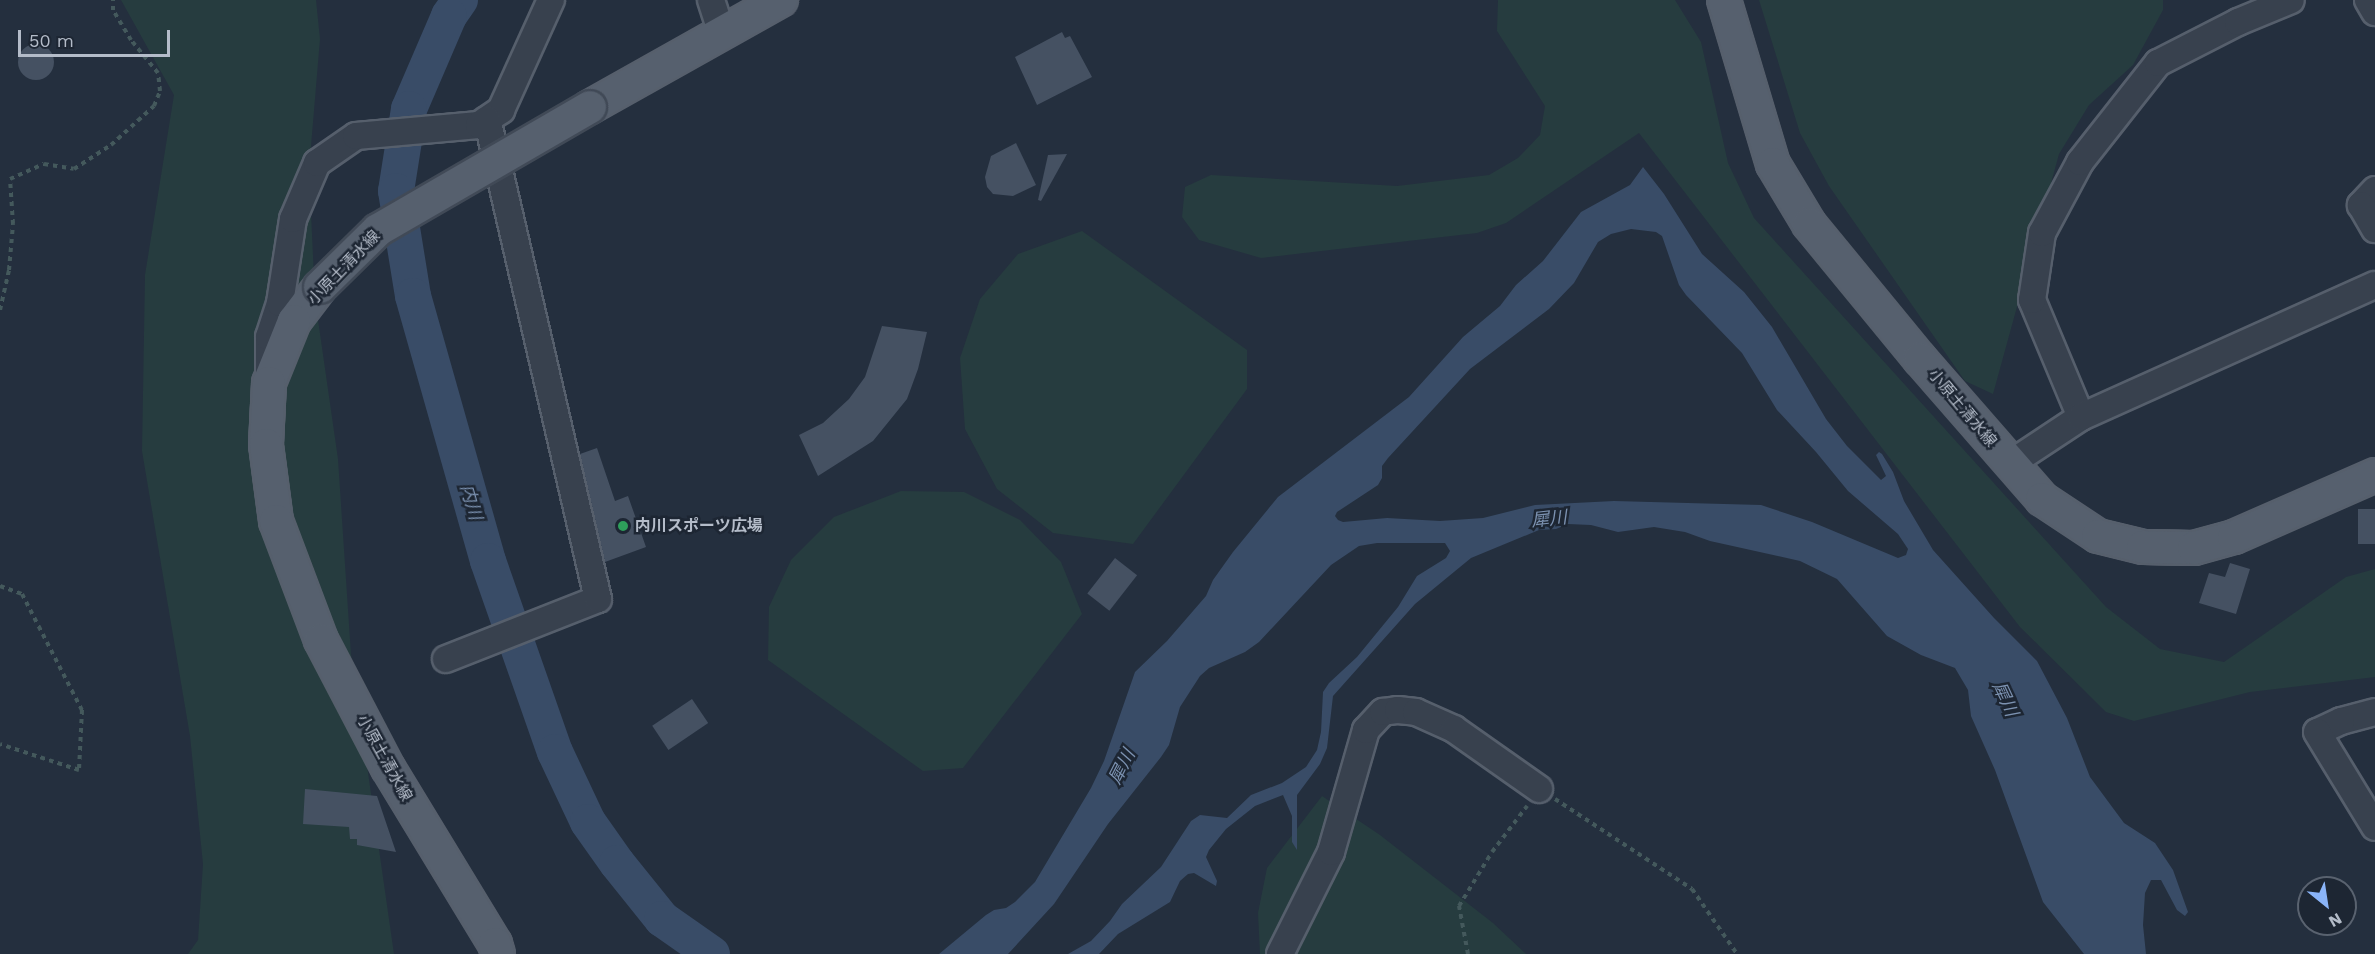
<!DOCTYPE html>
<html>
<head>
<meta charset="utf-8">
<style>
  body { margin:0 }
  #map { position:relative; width:2375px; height:954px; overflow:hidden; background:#242f3e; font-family:"Work Sans","Noto Sans JP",sans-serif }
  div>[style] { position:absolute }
  .green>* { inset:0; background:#263c3f }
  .water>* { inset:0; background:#394c67 }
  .river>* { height:36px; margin:-18px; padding:0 18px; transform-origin:18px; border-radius:18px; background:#394c67 }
  .building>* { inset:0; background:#455162; transform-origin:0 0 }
  .round { border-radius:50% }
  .path>* { height:4px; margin-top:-2px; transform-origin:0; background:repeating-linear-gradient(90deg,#44595c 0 4.5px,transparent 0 9px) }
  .roads { filter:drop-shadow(2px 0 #565f6c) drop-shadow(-2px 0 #565f6c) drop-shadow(0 2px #565f6c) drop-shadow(0 -2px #565f6c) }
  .minor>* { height:26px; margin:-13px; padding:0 13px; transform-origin:13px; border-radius:13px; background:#38414e }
  .major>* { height:32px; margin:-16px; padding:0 16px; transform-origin:16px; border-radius:16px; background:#56606e }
  .bridges { filter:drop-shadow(2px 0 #414a57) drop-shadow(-2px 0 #414a57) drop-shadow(0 2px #414a57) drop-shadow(0 -2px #414a57) }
  .major-bridge>* { height:32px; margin:-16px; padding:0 16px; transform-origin:16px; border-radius:16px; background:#56606e }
  .dots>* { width:16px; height:16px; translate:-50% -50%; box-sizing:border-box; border:3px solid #1d2633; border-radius:50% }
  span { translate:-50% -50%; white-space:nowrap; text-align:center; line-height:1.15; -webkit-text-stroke:5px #1d2633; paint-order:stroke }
  .street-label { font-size:16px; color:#b4bcc9 }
  .poi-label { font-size:16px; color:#b4bcc9; font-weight:700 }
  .left { translate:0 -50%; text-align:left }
  .water-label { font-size:18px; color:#7c92b1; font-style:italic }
  .north { position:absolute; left:2297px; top:876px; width:60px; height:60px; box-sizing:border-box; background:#1d2633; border:2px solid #59626f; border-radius:50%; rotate:150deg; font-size:16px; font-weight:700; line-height:24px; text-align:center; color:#b4bcc9 }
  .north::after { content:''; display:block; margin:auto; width:21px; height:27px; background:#8ab4f8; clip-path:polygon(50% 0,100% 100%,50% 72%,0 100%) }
  .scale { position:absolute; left:18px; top:30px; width:152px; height:27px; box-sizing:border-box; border:3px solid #b4bcc9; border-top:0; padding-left:8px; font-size:18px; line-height:21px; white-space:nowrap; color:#b4bcc9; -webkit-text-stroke:4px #1d2633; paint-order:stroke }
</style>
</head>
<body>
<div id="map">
  <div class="green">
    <div style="clip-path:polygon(121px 0,316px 0,320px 39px,309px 170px,315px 299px,338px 459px,351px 654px,394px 954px,188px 954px,198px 940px,203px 864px,190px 736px,142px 451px,145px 275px,174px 95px)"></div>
    <div style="clip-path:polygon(1498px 0,1675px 0,1701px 42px,1728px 163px,1754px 218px,2106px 607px,2160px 649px,2224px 662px,2346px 577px,2375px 569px,2375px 677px,2250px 692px,2134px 721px,2106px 712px,2020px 627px,1639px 133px,1506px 223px,1477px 233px,1261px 258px,1199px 240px,1182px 217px,1185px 187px,1211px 175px,1397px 186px,1489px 175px,1518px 158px,1540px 135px,1545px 106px,1497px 31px)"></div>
    <div style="clip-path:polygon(1759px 0,2163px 0,2163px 10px,2133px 65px,2089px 105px,2059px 154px,1993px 394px,1965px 381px,1829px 186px,1800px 133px)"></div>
    <div style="clip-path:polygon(1082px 231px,1247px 350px,1247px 389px,1133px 544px,1053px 533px,997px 489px,965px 429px,960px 358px,980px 299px,1018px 254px)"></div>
    <div style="clip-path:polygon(901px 491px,964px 492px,1020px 520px,1061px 562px,1082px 614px,963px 768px,923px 771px,768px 660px,769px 607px,791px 560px,834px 517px)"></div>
    <div style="clip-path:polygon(1322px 796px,1380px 835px,1493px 923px,1526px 954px,1260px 954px,1258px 913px,1267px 868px)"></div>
  </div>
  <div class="water">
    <div style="clip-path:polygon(evenodd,1643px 167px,1664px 194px,1702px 254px,1744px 292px,1772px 327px,1826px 419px,1847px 446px,1881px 480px,1886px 476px,1876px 455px,1879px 452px,1882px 454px,1893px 472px,1904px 501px,1933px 550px,1994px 618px,2037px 661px,2067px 718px,2090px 777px,2124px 823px,2155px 843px,2173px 870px,2188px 912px,2185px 916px,2177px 910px,2161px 880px,2151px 880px,2145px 893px,2143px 925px,2146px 954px,2084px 954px,2043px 902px,1995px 770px,1971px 716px,1968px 690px,1955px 668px,1921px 655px,1887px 636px,1837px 579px,1800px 561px,1710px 541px,1685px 532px,1654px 527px,1618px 532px,1591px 525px,1568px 524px,1556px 529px,1539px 530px,1471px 558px,1415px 604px,1333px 696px,1327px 748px,1320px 764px,1297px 795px,1297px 850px,1292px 842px,1292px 816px,1283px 795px,1255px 806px,1226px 829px,1209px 850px,1206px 857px,1217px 881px,1216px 886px,1194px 873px,1188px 874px,1180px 881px,1170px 902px,1118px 934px,1099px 954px,1068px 954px,1091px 941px,1110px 921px,1122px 904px,1161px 867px,1191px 821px,1200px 815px,1227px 818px,1251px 795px,1282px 783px,1306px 767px,1317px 750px,1321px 732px,1323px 692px,1329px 683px,1357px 657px,1398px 607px,1417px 576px,1446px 558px,1450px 551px,1445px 543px,1377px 543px,1359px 546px,1331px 565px,1259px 642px,1245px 652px,1209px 668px,1200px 676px,1180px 707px,1169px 745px,1161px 757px,1108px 824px,1054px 904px,1008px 954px,939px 954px,986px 915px,994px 910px,1006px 908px,1015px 902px,1035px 882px,1091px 788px,1104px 761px,1135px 672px,1167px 641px,1206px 596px,1213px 580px,1233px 552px,1278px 497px,1409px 397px,1463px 337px,1500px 306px,1516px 285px,1543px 261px,1581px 212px,1630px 185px,1643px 167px,1631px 229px,1656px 232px,1662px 236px,1679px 285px,1686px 295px,1742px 353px,1777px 410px,1816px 452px,1848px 491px,1898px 534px,1908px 549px,1906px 555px,1898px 558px,1812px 522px,1761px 505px,1614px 501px,1535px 505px,1483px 518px,1440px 521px,1387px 518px,1343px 522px,1338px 520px,1335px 516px,1337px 512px,1378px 485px,1382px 478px,1382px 466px,1388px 458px,1470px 369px,1549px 309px,1574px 283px,1598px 242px,1611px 234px,1631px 229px)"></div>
  </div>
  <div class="river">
    <div style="left:460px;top:0;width:19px;rotate:125deg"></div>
    <div style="left:449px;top:16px;width:101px;rotate:113.3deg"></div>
    <div style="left:409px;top:109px;width:83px;rotate:99deg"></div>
    <div style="left:396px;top:191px;width:106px;rotate:80.8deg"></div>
    <div style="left:413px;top:296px;width:275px;rotate:74.2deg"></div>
    <div style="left:488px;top:561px;width:202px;rotate:70.7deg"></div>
    <div style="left:555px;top:752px;width:77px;rotate:64.8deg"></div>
    <div style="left:588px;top:822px;width:50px;rotate:54.7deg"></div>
    <div style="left:617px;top:863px;width:72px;rotate:51.2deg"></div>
    <div style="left:662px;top:919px;width:61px;rotate:35deg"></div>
  </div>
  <div class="building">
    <div style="clip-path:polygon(1062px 32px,1065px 38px,1070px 36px,1092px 77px,1037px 105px,1015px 57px)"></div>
    <div class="round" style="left:18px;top:44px;width:36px;height:36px"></div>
    <div style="clip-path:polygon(1016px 143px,1036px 185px,1013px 196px,993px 194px,987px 187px,985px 177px,991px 156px)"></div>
    <div style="clip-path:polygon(1067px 154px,1041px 201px,1038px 200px,1048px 155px)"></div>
    <div style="clip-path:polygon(882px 326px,927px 332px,918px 369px,907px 399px,873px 441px,818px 476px,799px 435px,823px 423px,849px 399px,865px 377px)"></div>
    <div style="clip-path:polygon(597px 448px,615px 501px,628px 496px,646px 547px,605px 562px,580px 454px)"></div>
    <div style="left:2358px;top:509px;width:17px;height:35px"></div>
    <div style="left:1115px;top:558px;width:28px;height:45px;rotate:38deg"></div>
    <div style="clip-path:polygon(2230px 563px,2250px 569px,2236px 614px,2199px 603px,2209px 573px,2225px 577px)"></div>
    <div style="left:692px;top:699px;width:29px;height:48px;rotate:56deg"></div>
    <div style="clip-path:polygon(305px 789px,377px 796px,396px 852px,357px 845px,357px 839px,350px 839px,349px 827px,303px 824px)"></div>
  </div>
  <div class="path">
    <div style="left:0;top:310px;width:41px;rotate:-77.3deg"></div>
    <div style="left:9px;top:270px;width:46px;rotate:-85deg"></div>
    <div style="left:13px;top:224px;width:45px;rotate:-93.8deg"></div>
    <div style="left:10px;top:179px;width:37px;rotate:-24deg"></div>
    <div style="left:44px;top:164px;width:30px;rotate:9deg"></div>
    <div style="left:74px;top:169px;width:44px;rotate:-33deg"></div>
    <div style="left:111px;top:145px;width:58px;rotate:-42.2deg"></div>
    <div style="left:154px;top:106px;width:16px;rotate:-68deg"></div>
    <div style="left:160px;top:91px;width:18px;rotate:-96deg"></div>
    <div style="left:158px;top:73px;width:43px;rotate:-129.3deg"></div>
    <div style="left:131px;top:40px;width:35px;rotate:-121deg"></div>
    <div style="left:113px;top:10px;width:10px;rotate:-90deg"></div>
    <div style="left:0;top:586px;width:23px;rotate:20deg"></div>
    <div style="left:22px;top:594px;width:131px;rotate:62.7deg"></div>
    <div style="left:82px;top:710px;width:60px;rotate:92.9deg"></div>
    <div style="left:79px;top:770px;width:83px;rotate:-161.8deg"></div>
    <div style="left:1555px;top:799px;width:164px;rotate:33.3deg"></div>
    <div style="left:1692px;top:889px;width:79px;rotate:55.3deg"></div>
    <div style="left:1468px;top:954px;width:49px;rotate:-100.6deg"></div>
    <div style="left:1459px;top:906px;width:63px;rotate:-58.6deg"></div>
    <div style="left:1492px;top:852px;width:58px;rotate:-52.7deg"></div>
  </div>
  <div class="roads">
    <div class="minor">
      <div style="left:711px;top:0;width:35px;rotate:72deg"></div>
      <div style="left:2368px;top:0;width:14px;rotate:60deg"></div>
      <div style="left:2375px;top:190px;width:21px;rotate:133deg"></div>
      <div style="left:2361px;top:205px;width:28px;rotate:60deg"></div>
      <div style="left:269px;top:373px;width:36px;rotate:-90deg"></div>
      <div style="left:269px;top:337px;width:36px;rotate:-72deg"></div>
      <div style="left:280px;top:303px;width:85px;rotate:-81.2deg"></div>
      <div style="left:293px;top:219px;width:61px;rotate:-66.8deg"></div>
      <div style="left:317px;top:163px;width:47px;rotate:-34.7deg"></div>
      <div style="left:356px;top:136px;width:123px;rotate:-5.1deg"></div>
      <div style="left:479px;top:125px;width:27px;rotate:-34deg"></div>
      <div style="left:501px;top:110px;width:121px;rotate:-65.6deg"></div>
      <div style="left:2081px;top:417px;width:127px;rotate:-112.7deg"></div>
      <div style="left:2032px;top:300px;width:68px;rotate:-81.5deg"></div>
      <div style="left:2042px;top:233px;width:81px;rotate:-61.8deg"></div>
      <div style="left:2080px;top:162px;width:126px;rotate:-51.8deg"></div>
      <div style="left:2158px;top:63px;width:90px;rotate:-27.1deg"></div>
      <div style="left:2238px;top:22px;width:57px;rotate:-22.5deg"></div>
      <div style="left:2010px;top:464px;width:85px;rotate:-33.5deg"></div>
      <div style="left:2081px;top:417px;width:322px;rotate:-24.2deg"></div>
      <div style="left:446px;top:659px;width:163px;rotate:-21.5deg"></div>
      <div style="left:598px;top:599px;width:492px;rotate:-103deg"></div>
      <div style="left:2375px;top:712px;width:35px;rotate:165deg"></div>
      <div style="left:2341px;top:721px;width:26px;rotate:155deg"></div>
      <div style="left:2317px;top:732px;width:111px;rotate:58.6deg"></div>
      <div style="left:1280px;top:954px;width:114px;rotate:-63.4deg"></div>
      <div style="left:1331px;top:852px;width:127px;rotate:-74deg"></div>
      <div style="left:1366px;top:730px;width:25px;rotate:-47deg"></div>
      <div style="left:1383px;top:712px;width:15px;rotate:-8deg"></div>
      <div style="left:1398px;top:710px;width:18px;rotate:6deg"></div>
      <div style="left:1416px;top:712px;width:42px;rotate:24.1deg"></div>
      <div style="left:1454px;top:729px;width:104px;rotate:35.2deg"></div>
    </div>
    <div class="major">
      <div style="left:1724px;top:0;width:171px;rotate:73.4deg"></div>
      <div style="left:1773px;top:164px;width:70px;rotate:59deg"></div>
      <div style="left:1809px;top:224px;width:175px;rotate:50.6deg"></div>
      <div style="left:1920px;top:359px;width:186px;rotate:48.9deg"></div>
      <div style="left:2042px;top:499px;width:67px;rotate:33.5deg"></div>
      <div style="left:2098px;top:536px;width:46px;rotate:13.7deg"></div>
      <div style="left:2143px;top:547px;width:51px;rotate:1.1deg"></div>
      <div style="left:2194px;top:548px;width:41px;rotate:-15.4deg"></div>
      <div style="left:2234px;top:537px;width:154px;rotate:-23.7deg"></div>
      <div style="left:590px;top:107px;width:219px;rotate:-29.3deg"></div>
      <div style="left:320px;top:287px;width:43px;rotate:127.4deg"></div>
      <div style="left:294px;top:321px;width:67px;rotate:112deg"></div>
      <div style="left:269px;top:383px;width:62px;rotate:92.8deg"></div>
      <div style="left:266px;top:445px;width:77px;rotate:82.5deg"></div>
      <div style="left:276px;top:521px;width:127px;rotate:69.3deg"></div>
      <div style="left:321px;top:640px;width:144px;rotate:62.4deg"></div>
      <div style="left:388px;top:768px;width:206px;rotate:58.7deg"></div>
      <div style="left:495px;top:944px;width:10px;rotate:73deg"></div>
    </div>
  </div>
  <div class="bridges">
    <div class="major-bridge">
      <div style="left:320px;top:287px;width:81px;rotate:-44.5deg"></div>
      <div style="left:378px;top:230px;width:245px;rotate:-30.1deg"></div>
    </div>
  </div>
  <div class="dots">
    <div style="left:623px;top:526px;background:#2e9e5b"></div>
  </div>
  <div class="street-label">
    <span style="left:344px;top:268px;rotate:-46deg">小原土清水線</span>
    <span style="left:1962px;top:408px;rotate:50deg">小原土清水線</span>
    <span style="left:384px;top:758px;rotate:61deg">小原土清水線</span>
  </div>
  <div class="poi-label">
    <span class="left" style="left:635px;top:526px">内川スポーツ広場</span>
  </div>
  <div class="water-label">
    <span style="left:471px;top:502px;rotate:74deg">内川</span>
    <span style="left:1549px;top:519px;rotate:-6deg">犀川</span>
    <span style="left:2005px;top:699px;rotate:65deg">犀川</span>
    <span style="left:1122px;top:767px;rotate:-63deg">犀川</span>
  </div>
  <div class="north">N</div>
  <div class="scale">50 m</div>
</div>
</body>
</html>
